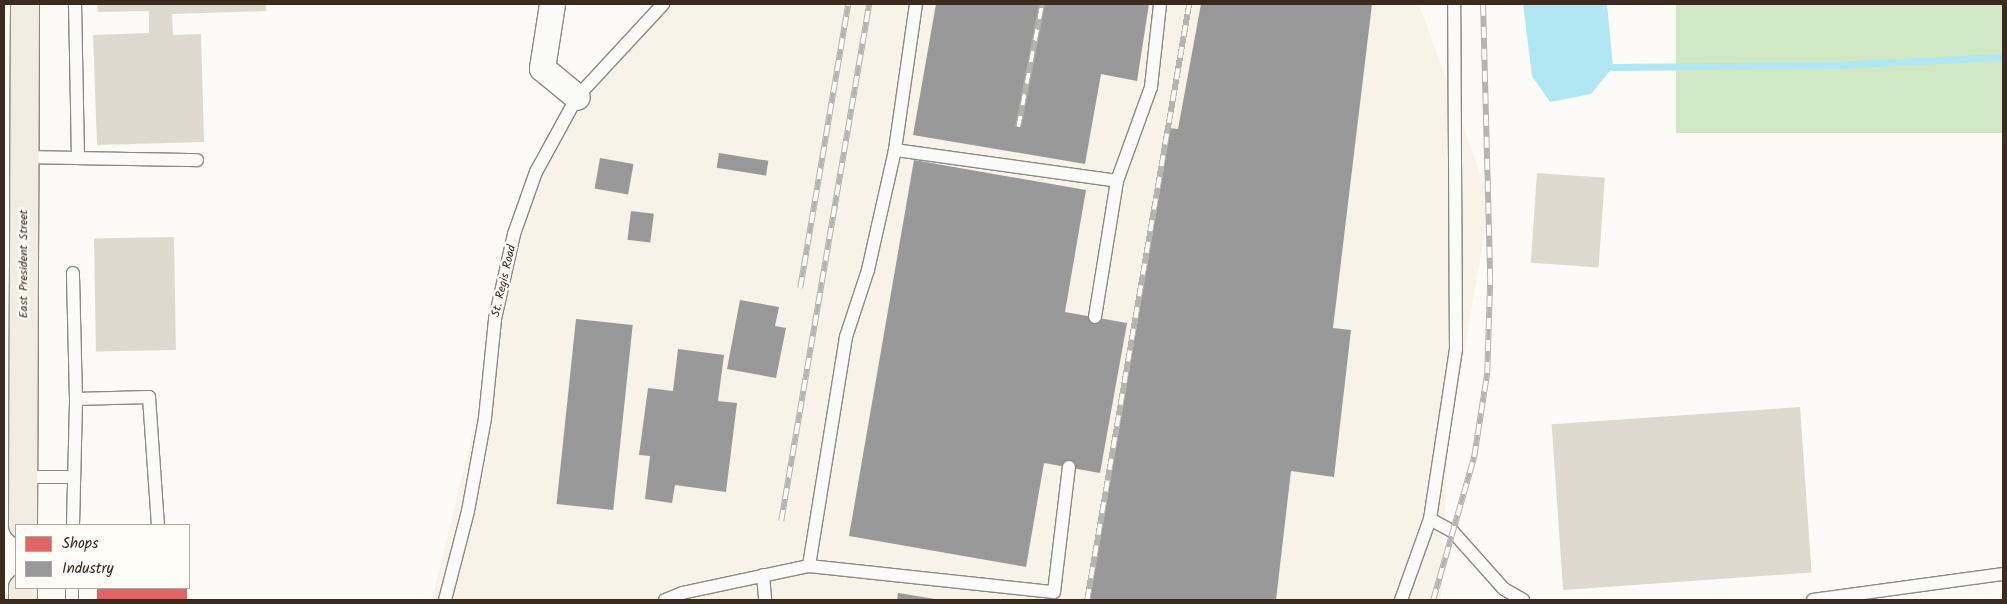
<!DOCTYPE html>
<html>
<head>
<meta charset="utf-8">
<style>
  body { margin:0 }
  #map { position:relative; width:2007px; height:604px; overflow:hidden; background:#fcfbf8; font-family:Kalam,sans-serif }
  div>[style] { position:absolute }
  .built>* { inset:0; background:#f8f3e8 }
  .green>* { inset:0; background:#d0e8c3; transform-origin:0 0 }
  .water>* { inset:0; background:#b1e7f2 }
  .shops>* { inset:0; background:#e06666; transform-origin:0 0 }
  .industry>* { inset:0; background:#999; transform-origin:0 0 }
  .stream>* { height:7px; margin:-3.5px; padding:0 3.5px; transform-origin:3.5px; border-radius:3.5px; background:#b1e7f2 }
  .building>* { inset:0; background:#dfdacf; transform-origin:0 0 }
  .roads { filter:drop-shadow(1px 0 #8d8985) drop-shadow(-1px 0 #8d8985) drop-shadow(0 1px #8d8985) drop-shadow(0 -1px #8d8985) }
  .lane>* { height:12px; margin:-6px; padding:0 6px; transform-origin:6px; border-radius:6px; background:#fbfbf9 }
  .street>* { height:25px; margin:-12.5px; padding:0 12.5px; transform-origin:12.5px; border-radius:12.5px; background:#fbfbf9 }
  .primary>* { height:28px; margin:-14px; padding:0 14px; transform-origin:14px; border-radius:14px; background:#f1ede3 }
  .rail>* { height:5.5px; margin-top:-2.75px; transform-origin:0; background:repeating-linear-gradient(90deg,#fdfcf7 0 11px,#b6b4b1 0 22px); box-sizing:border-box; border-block:1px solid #b6b4b1 }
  span { translate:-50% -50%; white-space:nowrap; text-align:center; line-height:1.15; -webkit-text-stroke:5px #fdfcf7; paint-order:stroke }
  .street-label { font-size:12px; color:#3b2a1e }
  .frame { position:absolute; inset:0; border:5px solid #3b2a1e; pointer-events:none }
  .legend { position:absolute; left:15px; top:524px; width:175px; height:65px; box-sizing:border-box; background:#fdfcf7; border:1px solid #afa8a0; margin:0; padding:6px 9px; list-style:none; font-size:15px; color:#3b2a1e }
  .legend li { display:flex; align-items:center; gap:10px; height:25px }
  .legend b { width:25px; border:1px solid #afa8a0 }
</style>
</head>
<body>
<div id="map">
  <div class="built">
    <div style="clip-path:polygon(664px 4px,1419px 4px,1490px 201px,1448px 448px,1441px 600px,432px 600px,536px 172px,614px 57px)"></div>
  </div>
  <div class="green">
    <div style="left:1676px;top:4px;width:327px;height:129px"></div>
  </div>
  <div class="water">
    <div style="clip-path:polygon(1523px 4px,1607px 4px,1613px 67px,1591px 94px,1550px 102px,1532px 76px)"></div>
  </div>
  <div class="shops">
    <div style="left:97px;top:588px;width:90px;height:12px"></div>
  </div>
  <div class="industry">
    <div style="clip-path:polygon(936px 4px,1149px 4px,1137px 81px,1101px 74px,1085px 164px,913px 135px)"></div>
    <div style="clip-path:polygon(1201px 4px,1372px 4px,1333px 328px,1351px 330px,1334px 477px,1291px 471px,1276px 600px,1089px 600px,1169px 128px,1178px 129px)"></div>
    <div style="left:719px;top:153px;width:50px;height:15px;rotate:9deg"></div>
    <div style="left:600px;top:158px;width:34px;height:31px;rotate:10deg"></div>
    <div style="clip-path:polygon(914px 160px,1086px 190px,1065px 312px,1127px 323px,1100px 473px,1044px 463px,1026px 567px,849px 536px)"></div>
    <div style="left:631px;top:211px;width:23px;height:29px;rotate:7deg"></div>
    <div style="clip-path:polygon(740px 300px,779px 307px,775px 326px,786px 328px,776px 378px,727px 369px)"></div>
    <div style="left:576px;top:319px;width:57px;height:186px;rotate:6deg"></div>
    <div style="clip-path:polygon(678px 349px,724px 355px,718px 401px,737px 403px,726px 492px,675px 485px,672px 503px,645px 499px,650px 456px,639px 455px,648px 388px,673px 391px)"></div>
    <div style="clip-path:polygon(898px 593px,935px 599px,935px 600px,897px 600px)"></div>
  </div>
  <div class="stream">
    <div style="left:1613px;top:67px;width:222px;rotate:-0.5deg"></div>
    <div style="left:1835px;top:65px;width:168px;rotate:-2.7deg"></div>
  </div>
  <div class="building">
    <div style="clip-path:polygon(97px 4px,266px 4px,266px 11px,172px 14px,173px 35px,201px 34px,204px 142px,97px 145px,93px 35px,149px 33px,149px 11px,98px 12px)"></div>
    <div style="left:1537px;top:173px;width:68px;height:90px;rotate:4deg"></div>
    <div style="left:174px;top:237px;width:113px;height:80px;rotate:89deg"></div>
    <div style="left:1800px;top:407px;width:166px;height:249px;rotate:86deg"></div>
  </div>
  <div class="roads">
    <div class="lane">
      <div style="left:916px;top:4px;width:148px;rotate:98.2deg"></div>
      <div style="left:895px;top:150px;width:224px;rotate:7.9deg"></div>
      <div style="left:1117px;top:181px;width:100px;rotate:-70.1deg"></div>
      <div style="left:1151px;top:87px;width:83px;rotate:-83.8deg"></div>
      <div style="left:895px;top:150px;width:123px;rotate:102.7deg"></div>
      <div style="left:868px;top:270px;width:71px;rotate:108.2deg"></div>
      <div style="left:846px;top:337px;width:232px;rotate:99.2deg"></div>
      <div style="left:809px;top:566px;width:246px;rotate:6.1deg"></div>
      <div style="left:1054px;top:592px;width:126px;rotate:-83.2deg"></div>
      <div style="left:24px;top:157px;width:54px;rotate:1.1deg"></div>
      <div style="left:78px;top:158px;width:154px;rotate:-91.1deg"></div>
      <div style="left:78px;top:158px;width:119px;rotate:1deg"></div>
      <div style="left:1095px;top:317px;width:138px;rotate:-80.8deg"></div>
      <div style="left:76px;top:399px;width:73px;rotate:-1.6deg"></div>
      <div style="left:149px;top:397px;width:128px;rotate:86deg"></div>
      <div style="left:23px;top:477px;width:50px"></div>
      <div style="left:1430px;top:519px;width:26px;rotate:29deg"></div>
      <div style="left:1453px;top:532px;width:76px;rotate:48.2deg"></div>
      <div style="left:1504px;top:589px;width:22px;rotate:30deg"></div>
      <div style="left:73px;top:525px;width:126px;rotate:-88.6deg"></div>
      <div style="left:76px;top:399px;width:126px;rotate:-91.4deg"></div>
      <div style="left:763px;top:575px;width:25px;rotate:85deg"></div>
      <div style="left:72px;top:600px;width:12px;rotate:-90deg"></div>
      <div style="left:445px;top:600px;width:92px;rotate:-75.5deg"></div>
      <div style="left:468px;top:511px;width:95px;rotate:-79.6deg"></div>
      <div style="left:485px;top:418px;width:100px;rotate:-84.2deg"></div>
      <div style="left:495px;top:319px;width:87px;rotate:-77.4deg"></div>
      <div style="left:514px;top:234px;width:66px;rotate:-70.5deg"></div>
      <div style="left:536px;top:172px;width:85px;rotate:-61.3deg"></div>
      <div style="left:577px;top:97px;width:127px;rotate:-47.2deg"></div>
      <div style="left:665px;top:600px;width:18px;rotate:-22deg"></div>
      <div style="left:682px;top:593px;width:130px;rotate:-12deg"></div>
      <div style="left:1401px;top:600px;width:86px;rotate:-70.3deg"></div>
      <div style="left:1430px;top:519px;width:172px;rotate:-81.3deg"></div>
      <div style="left:1456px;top:349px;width:345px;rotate:-90.3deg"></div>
      <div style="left:1813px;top:600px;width:192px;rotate:-7.8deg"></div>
    </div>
    <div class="street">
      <div style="left:552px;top:4px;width:65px;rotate:98.9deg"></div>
      <div style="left:542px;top:68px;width:45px;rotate:39.6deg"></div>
    </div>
    <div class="primary">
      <div style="left:23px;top:525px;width:521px;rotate:-89.78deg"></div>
      <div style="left:23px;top:600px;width:12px;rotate:-90deg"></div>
    </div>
  </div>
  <div class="rail">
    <div style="left:1018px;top:127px;width:125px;rotate:-79deg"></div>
    <div style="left:800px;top:288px;width:288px;rotate:-80.4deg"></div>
    <div style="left:781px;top:521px;width:524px;rotate:-80.34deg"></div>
    <div style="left:1087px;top:600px;width:605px;rotate:-80.29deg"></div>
    <div style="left:1433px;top:600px;width:149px;rotate:-74deg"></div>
    <div style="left:1474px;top:457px;width:85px;rotate:-81.2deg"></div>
    <div style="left:1487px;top:373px;width:93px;rotate:-88.2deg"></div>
    <div style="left:1490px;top:280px;width:276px;rotate:-91.5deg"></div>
  </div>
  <div class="street-label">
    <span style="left:24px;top:264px;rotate:-90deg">East President Street</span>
    <span style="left:504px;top:281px;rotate:-77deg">St. Regis Road</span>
  </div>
  <div class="frame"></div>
  <ul class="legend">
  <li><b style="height:14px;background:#e06666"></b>Shops</li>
  <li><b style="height:14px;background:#999"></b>Industry</li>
  </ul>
</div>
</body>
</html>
